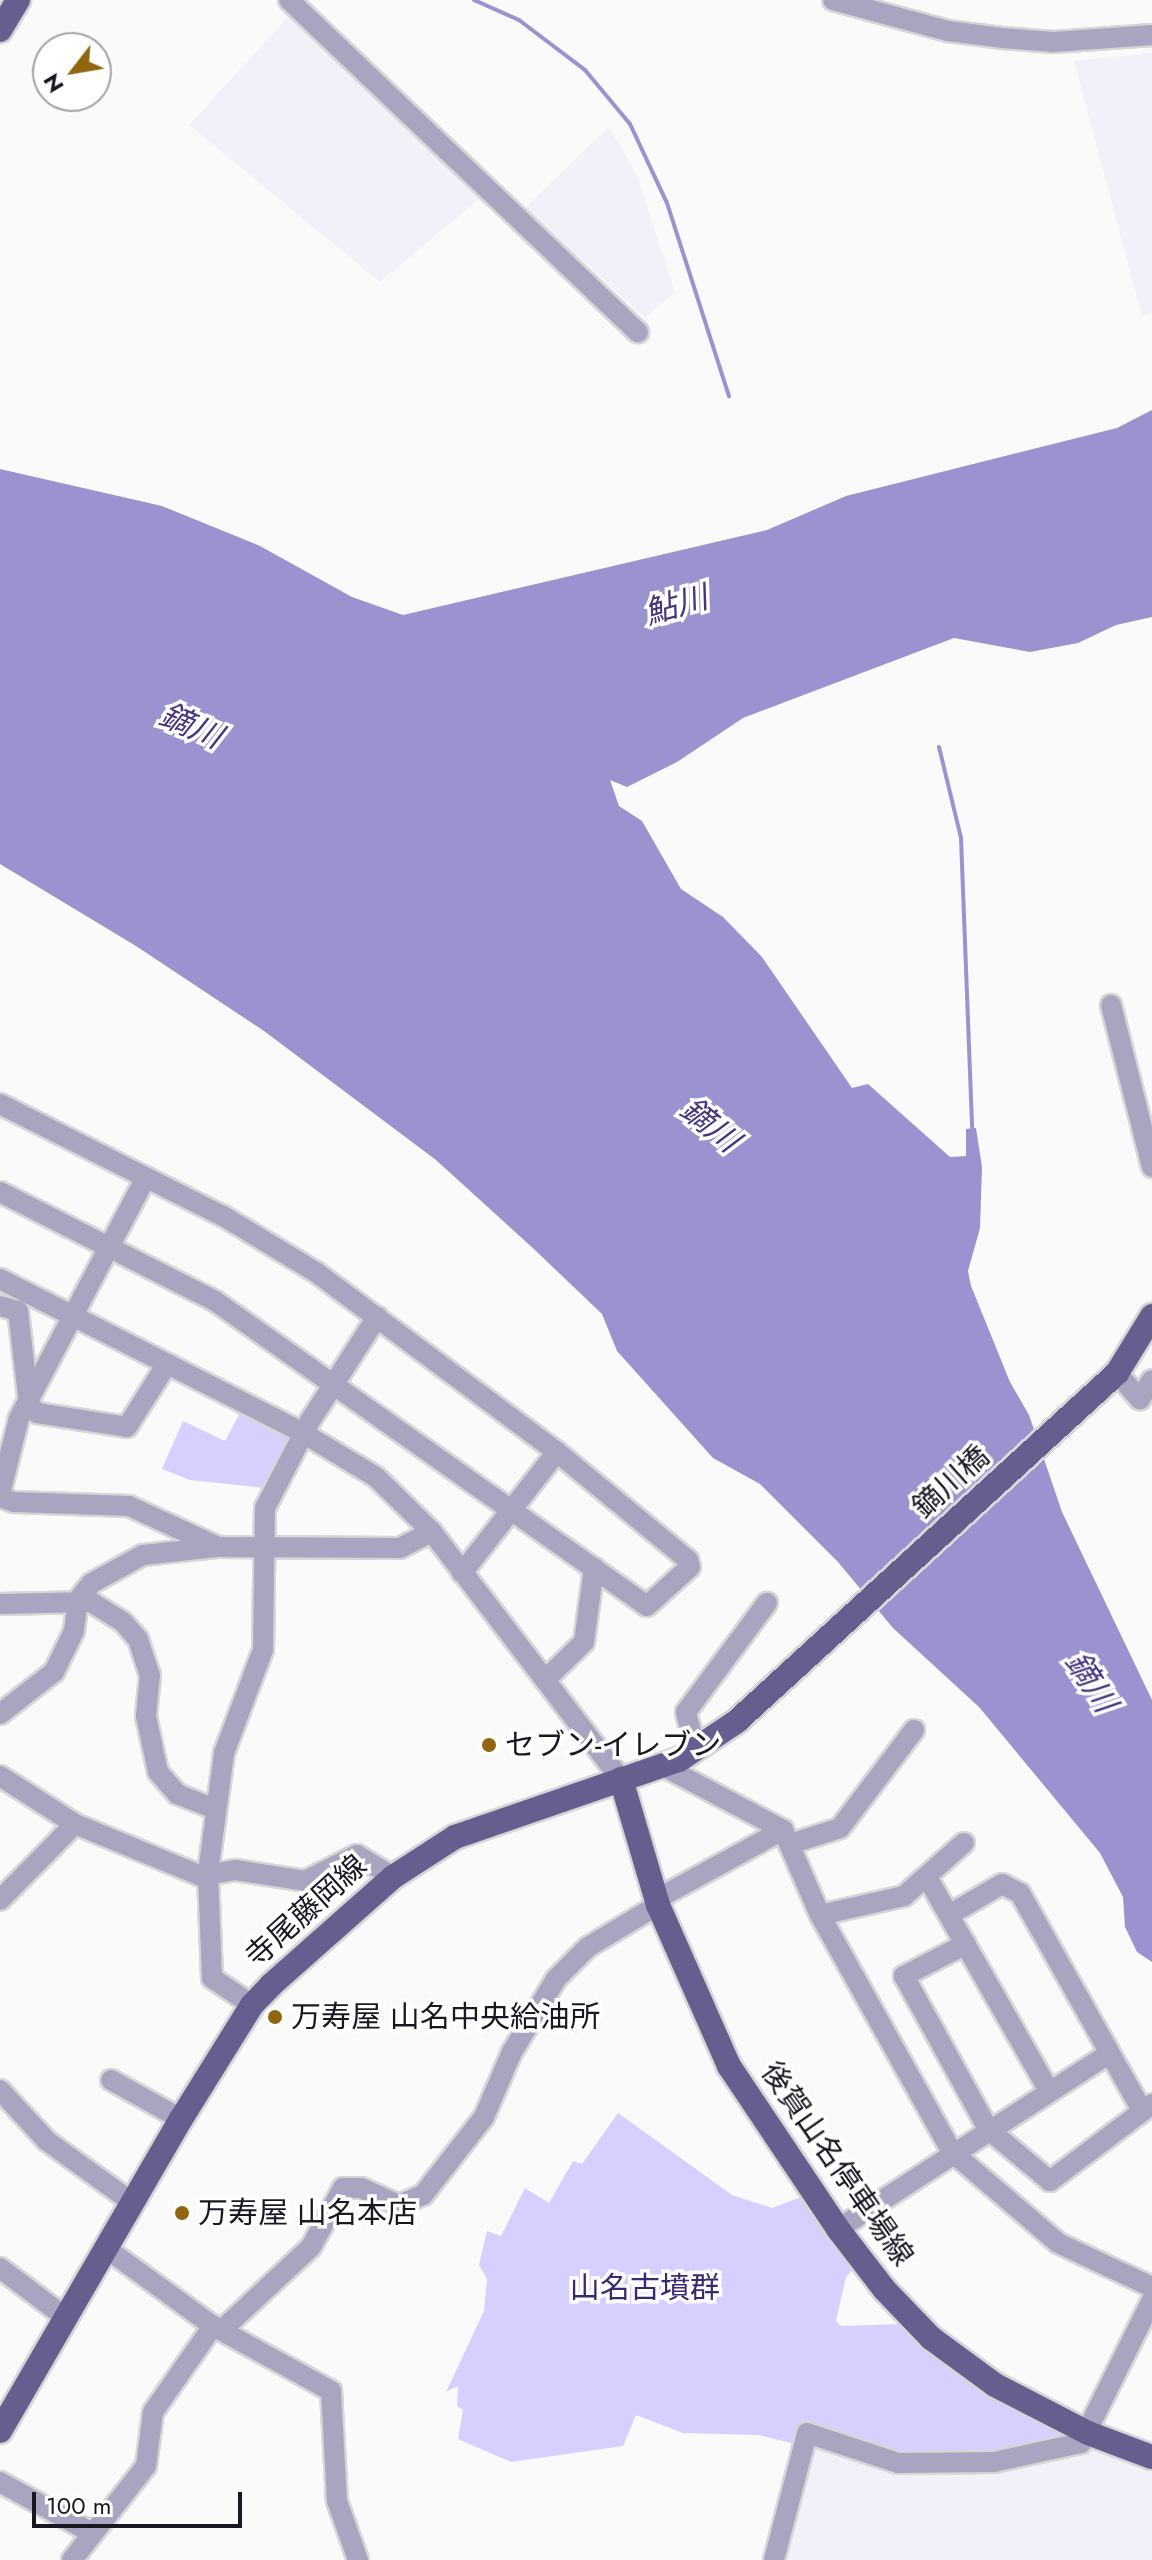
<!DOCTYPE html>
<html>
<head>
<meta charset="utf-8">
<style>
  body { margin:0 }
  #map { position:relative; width:1152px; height:2560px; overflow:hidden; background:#fafafa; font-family:Jost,"Noto Sans JP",sans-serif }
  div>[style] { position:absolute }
  .built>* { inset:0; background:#f1f1f9 }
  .green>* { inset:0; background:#d5d0ff }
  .water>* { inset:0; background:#9a93cf }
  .stream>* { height:4px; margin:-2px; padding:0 2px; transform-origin:2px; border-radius:2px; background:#9a93cf }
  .roads { filter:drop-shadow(2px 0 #d6d6d7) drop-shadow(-2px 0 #d6d6d7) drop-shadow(0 2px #d6d6d7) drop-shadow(0 -2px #d6d6d7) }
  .minor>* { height:20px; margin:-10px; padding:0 10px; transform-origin:10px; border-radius:10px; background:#a8a5c1 }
  .major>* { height:24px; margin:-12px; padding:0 12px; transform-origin:12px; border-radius:12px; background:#655f8f }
  .dots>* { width:22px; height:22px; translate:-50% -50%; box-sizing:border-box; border:4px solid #fff; border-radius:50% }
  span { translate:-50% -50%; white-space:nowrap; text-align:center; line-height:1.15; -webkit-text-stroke:7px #fff; paint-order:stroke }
  .street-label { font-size:30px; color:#191822 }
  .poi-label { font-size:30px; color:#191822 }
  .left { translate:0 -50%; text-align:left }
  .park-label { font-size:30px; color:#3a2971 }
  .water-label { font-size:32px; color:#44357e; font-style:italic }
  .north { position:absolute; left:32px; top:32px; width:80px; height:80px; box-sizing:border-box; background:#fff; border:2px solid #a3a3a7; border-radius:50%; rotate:239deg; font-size:22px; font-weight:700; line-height:32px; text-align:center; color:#191822 }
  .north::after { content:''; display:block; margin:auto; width:28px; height:36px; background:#90660e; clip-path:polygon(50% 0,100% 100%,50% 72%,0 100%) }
  .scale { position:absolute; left:32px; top:2492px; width:210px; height:36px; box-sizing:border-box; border:4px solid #191822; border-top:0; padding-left:10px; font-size:24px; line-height:28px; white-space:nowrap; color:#191822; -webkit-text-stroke:6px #fff; paint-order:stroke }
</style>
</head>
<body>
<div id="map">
  <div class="built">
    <div style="clip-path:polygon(288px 17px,480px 198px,380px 282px,189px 125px)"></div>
    <div style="clip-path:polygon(1152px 53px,1152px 313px,1142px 316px,1074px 61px)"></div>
    <div style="clip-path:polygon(609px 127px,637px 175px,675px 292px,645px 318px,525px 208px)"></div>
    <div style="clip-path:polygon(1099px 2444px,1152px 2466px,1152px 2560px,779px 2560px,809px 2445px)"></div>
  </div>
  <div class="green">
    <div style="clip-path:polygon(240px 1413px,292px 1440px,265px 1488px,190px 1480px,162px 1469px,183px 1421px,225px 1441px)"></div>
    <div style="clip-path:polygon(618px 2113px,732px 2195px,772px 2208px,806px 2195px,856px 2266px,846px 2277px,836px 2321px,841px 2326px,905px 2324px,1079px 2434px,1046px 2448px,902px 2459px,812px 2430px,799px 2445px,759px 2435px,683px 2433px,636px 2415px,623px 2446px,511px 2462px,458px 2439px,463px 2410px,457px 2406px,458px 2386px,446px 2392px,484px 2311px,487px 2279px,479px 2265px,487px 2231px,501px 2236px,525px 2188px,549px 2203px,573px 2161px,582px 2164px)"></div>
  </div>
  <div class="water">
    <div style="clip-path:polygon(1152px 410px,1152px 617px,1116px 625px,1078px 643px,1030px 652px,954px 638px,743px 718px,677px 762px,627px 787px,610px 780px,619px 806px,642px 821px,681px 889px,723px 917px,762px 957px,852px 1088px,868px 1084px,950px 1157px,966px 1156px,966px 1129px,976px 1128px,982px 1167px,980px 1228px,968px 1271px,971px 1286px,1010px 1382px,1029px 1415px,1062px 1512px,1152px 1700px,1152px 1962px,1137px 1952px,1125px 1927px,1123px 1897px,1100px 1853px,979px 1707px,893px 1628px,838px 1562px,760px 1484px,713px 1458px,617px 1351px,602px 1314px,536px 1251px,436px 1160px,264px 1031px,136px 946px,0 864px,0 469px,162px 506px,260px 546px,352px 597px,403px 615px,767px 530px,846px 496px,1117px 428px)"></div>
  </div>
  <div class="stream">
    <div style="left:474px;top:0;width:49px;rotate:24deg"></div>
    <div style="left:519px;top:20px;width:83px;rotate:37.1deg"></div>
    <div style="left:585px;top:70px;width:70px;rotate:50.2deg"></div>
    <div style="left:630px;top:124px;width:87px;rotate:64.9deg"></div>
    <div style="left:667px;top:203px;width:203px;rotate:72.2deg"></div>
    <div style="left:939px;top:747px;width:94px;rotate:76.4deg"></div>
    <div style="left:961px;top:838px;width:293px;rotate:87.8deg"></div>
  </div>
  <div class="roads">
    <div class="minor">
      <div style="left:289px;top:0;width:482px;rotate:43.6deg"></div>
      <div style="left:833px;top:0;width:119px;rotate:15.1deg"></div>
      <div style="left:948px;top:31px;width:54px;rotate:7.4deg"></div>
      <div style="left:1002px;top:38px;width:52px;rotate:4.4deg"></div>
      <div style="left:1054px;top:42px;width:98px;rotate:-4.1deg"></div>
      <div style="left:1111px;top:1005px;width:167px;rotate:75.8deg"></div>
      <div style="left:0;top:1104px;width:250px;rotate:26.7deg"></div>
      <div style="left:223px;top:1216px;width:110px;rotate:31.2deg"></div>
      <div style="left:317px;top:1273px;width:299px;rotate:36.7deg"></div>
      <div style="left:557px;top:1452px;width:170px;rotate:39.5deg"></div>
      <div style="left:688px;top:1560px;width:7px;rotate:74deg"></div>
      <div style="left:690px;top:1567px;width:58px;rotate:137.8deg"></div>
      <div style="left:647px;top:1606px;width:529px;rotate:-144.78deg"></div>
      <div style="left:215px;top:1301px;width:241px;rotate:-153.1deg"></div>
      <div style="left:0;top:1279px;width:340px;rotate:26.9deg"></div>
      <div style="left:303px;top:1433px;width:85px;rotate:31.1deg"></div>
      <div style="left:376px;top:1477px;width:78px;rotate:44.5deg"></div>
      <div style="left:432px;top:1532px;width:311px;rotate:52.6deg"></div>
      <div style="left:0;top:1306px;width:19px;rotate:16deg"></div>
      <div style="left:18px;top:1311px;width:94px;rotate:83.3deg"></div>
      <div style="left:29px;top:1404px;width:12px;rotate:48deg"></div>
      <div style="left:37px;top:1413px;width:91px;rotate:8.8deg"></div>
      <div style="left:127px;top:1427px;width:75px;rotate:-57.6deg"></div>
      <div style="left:1117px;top:1373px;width:35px;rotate:49deg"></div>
      <div style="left:1140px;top:1399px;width:22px;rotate:-58deg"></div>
      <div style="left:0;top:1494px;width:78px;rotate:-76deg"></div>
      <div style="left:19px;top:1418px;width:272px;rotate:-62.2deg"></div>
      <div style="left:0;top:1497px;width:15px;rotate:20deg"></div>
      <div style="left:14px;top:1502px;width:115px;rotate:2deg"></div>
      <div style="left:129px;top:1506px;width:98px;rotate:24.7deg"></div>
      <div style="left:218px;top:1547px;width:182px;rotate:0.3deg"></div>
      <div style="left:400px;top:1548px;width:36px;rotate:-27deg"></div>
      <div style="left:462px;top:1573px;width:154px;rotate:-51.9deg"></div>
      <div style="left:0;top:1604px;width:91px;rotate:-1.3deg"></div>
      <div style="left:91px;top:1602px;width:38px;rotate:32deg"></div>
      <div style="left:123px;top:1622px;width:23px;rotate:49deg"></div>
      <div style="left:138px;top:1639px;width:38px;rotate:72deg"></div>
      <div style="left:150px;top:1675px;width:41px;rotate:95.6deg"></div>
      <div style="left:146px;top:1716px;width:57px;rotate:77.9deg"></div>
      <div style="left:158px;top:1772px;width:29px;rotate:49deg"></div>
      <div style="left:177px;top:1794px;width:41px;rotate:21.5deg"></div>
      <div style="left:545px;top:1680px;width:54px;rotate:-44.3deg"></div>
      <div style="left:584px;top:1642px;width:75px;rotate:-82.3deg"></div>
      <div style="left:0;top:1714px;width:68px;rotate:-37.9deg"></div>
      <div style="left:54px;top:1672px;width:46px;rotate:-64deg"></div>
      <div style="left:74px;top:1631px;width:31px;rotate:-83deg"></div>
      <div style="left:78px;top:1600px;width:22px;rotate:-51deg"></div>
      <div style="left:92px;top:1583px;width:58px;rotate:-28.8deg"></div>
      <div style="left:143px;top:1555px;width:74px;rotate:-6.2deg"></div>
      <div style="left:696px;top:1750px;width:39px;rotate:-105deg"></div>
      <div style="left:686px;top:1712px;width:136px;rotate:-53.4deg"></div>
      <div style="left:661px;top:1765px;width:138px;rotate:28deg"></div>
      <div style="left:783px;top:1830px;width:93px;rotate:66.5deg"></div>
      <div style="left:820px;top:1915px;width:271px;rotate:60.9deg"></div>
      <div style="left:952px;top:2152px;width:140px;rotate:40.6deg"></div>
      <div style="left:1058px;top:2243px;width:104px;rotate:25.1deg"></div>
      <div style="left:0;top:1776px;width:89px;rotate:32.6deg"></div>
      <div style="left:75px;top:1824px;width:136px;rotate:22.4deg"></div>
      <div style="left:201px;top:1876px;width:35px;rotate:-10deg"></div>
      <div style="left:235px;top:1870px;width:71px;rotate:8.9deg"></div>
      <div style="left:305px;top:1881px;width:58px;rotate:-26.6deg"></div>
      <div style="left:357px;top:1855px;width:42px;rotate:31.4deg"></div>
      <div style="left:790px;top:1844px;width:52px;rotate:-17.7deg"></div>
      <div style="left:840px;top:1828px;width:123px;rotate:-52.9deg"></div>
      <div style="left:927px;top:1877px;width:246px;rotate:60.3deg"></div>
      <div style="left:657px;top:1899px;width:144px;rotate:-28.7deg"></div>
      <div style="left:0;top:1900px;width:107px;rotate:-45.4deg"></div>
      <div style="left:820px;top:1915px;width:86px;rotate:-12.7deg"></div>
      <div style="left:904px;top:1896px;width:80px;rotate:-41.5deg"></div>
      <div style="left:949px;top:1915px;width:61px;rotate:-30.3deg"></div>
      <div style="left:1002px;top:1884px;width:20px;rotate:27deg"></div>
      <div style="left:1020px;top:1893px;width:249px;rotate:60.7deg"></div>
      <div style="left:966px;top:1944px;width:70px;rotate:152.7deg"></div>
      <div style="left:904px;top:1976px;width:175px;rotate:61.2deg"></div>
      <div style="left:988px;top:2129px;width:81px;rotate:40deg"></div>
      <div style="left:1050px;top:2181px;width:128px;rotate:-37deg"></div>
      <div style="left:252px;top:2005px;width:48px;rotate:-146deg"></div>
      <div style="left:212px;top:1978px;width:105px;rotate:-92.2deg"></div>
      <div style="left:208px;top:1873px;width:121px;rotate:-82.4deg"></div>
      <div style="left:224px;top:1753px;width:110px;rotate:-69.3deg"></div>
      <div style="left:263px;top:1650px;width:142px;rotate:-89.2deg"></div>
      <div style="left:265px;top:1508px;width:98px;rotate:-62.7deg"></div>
      <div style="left:310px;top:1421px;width:124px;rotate:-57.2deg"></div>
      <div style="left:111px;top:2080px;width:80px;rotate:29.1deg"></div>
      <div style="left:0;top:2090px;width:69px;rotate:47.3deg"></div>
      <div style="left:47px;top:2141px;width:106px;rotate:35.8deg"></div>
      <div style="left:838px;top:2229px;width:322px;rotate:-32.9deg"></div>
      <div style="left:107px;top:2249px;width:131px;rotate:36deg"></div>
      <div style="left:213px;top:2326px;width:135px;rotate:28.8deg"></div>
      <div style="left:331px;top:2391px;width:110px;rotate:86.9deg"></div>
      <div style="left:337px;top:2501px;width:63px;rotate:70.4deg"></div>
      <div style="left:0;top:2268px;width:83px;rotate:37.1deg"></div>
      <div style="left:223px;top:2329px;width:120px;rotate:-43deg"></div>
      <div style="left:311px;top:2247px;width:67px;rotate:-61.5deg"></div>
      <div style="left:343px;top:2188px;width:18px"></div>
      <div style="left:361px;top:2188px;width:42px;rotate:24.1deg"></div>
      <div style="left:399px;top:2205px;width:26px;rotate:-23deg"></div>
      <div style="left:423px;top:2195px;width:99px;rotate:-52deg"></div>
      <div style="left:484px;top:2117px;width:71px;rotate:-66.7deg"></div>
      <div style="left:512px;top:2052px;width:85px;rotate:-58.9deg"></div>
      <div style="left:556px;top:1979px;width:45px;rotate:-45deg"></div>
      <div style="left:588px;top:1947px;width:82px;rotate:-31deg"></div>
      <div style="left:0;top:2482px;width:105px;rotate:29deg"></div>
      <div style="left:72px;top:2560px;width:120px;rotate:-51.8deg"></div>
      <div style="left:146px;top:2466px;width:54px;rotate:-82.6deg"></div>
      <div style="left:153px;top:2412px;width:105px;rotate:-55.1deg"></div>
      <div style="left:774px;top:2560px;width:131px;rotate:-75.4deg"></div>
      <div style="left:807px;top:2433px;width:96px;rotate:18.2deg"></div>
      <div style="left:898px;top:2463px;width:96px;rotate:-0.6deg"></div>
      <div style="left:994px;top:2462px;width:89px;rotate:-12.3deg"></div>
      <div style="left:1081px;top:2443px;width:160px;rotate:-63.6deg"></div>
    </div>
    <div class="major">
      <div style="left:0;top:30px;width:35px;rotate:-59deg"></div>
      <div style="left:621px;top:1779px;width:131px;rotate:73.6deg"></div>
      <div style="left:658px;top:1905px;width:176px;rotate:66.2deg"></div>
      <div style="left:729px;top:2066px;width:196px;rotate:56.2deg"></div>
      <div style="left:838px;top:2229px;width:76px;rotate:52.5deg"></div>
      <div style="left:884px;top:2289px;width:68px;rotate:46.2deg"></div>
      <div style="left:931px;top:2338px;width:79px;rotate:36.3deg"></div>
      <div style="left:995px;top:2385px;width:105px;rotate:27.3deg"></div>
      <div style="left:1088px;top:2433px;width:68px;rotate:20.6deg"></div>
      <div style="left:0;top:2431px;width:361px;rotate:-59.9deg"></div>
      <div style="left:181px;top:2119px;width:134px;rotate:-58.1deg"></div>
      <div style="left:252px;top:2005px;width:28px;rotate:-46deg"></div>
      <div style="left:271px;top:1985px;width:163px;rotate:-41.5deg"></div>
      <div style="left:393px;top:1877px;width:74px;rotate:-32.8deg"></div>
      <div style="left:455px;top:1837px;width:237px;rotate:-19deg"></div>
      <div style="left:679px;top:1760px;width:69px;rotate:-33.7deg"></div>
      <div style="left:736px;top:1722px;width:517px;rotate:-42.49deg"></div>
      <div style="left:1117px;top:1373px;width:67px;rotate:-58.4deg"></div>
    </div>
  </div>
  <div class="dots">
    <div style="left:489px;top:1745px;background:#90660e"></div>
    <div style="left:275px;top:2017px;background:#90660e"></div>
    <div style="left:182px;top:2213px;background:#90660e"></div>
  </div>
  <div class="street-label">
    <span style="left:951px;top:1482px;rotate:-42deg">鏑川橋</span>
    <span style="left:306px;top:1911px;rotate:-42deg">寺尾藤岡線</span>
    <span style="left:837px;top:2164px;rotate:55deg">後賀山名停車場線</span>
  </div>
  <div class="poi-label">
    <span class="left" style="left:505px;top:1745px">セブン-イレブン</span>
    <span class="left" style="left:291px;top:2017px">万寿屋 山名中央給油所</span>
    <span class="left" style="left:198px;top:2213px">万寿屋 山名本店</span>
  </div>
  <div class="park-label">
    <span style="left:645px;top:2288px">山名古墳群</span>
  </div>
  <div class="water-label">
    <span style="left:676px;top:605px;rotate:-16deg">鮎川</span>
    <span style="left:191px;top:726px;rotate:24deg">鏑川</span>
    <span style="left:710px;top:1125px;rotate:39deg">鏑川</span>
    <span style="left:1091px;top:1682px;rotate:57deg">鏑川</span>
  </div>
  <div class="north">N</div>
  <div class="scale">100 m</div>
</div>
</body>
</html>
